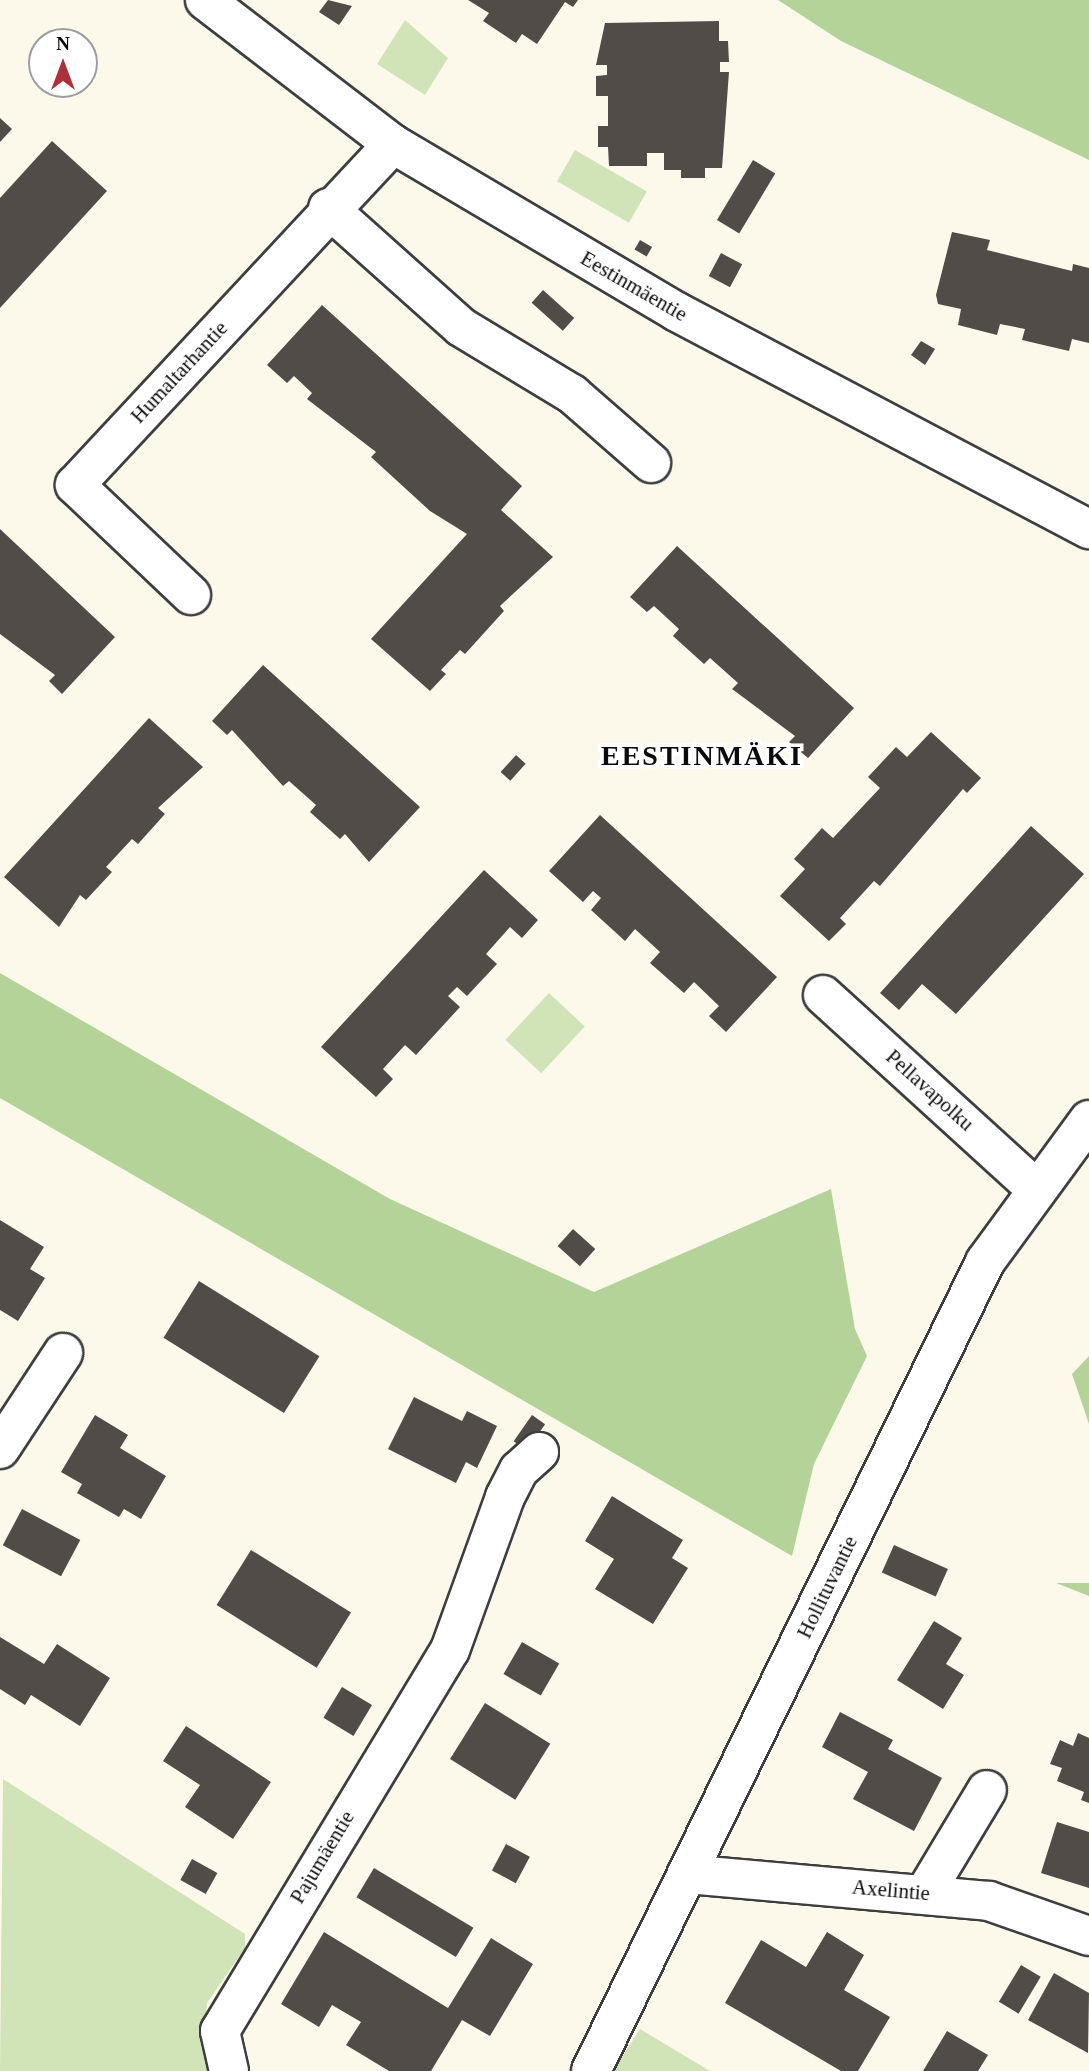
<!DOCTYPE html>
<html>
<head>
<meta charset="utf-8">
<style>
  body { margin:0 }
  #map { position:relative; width:1089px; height:2071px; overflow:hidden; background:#fdf9ea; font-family:Georgia,serif }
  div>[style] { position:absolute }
  .green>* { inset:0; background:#d0e4b8; transform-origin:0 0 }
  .forest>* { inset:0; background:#b4d399 }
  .building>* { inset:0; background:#524c48; transform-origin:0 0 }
  .roads { filter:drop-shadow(2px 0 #3e3e3e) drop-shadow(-2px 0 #3e3e3e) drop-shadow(0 2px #3e3e3e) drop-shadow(0 -2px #3e3e3e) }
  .minor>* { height:38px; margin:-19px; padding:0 19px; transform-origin:19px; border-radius:19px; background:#fff }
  span { translate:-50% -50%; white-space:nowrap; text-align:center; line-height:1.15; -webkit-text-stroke:7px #fff; paint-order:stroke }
  .street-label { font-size:21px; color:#0b0b0b }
  .district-label { font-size:28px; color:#0b0b0b; font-weight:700; letter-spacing:2px }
  .north { position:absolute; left:28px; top:28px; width:70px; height:70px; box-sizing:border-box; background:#fff; border:2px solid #9d9d9d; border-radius:50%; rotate:0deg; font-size:19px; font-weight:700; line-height:28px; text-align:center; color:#0b0b0b }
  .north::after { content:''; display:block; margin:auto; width:24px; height:32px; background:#ad303a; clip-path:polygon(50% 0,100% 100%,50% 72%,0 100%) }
</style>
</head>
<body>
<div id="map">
  <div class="green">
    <div style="clip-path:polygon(405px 20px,448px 58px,425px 95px,377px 64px)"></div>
    <div style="left:575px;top:150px;width:83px;height:36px;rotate:30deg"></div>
    <div style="left:549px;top:993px;width:49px;height:64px;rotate:43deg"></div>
    <div style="clip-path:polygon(3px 1779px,245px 1934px,245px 1948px,207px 2003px,203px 2052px,211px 2071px,0 2071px)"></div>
    <div style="clip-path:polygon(640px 2029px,710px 2071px,613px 2071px)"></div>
  </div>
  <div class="forest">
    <div style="clip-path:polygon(778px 0,1089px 0,1089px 160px,841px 41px)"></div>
    <div style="clip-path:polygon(0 973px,390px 1199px,594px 1292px,831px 1189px,855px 1329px,867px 1356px,814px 1464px,792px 1556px,0 1098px)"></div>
    <div style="clip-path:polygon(1089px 1356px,1089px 1424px,1072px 1374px)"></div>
    <div style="clip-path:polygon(1056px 1583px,1089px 1583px,1089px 1596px)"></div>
  </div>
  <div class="building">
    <div style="clip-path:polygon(328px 0,352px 6px,339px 25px,319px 12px)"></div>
    <div style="clip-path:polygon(468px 0,578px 0,573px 7px,565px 2px,537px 44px,522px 34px,516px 43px,483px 21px,489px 13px)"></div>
    <div style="clip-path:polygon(719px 21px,719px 41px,728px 41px,729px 62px,720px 62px,720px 72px,729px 72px,722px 168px,705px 168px,705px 178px,681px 178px,681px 170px,664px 170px,664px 153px,647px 153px,647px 166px,609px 166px,608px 147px,598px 147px,598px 126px,608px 126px,608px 96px,596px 96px,596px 76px,607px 75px,607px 65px,596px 65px,605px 23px)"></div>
    <div style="clip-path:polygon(0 118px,12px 129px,0 142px)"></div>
    <div style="clip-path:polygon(52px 141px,107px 191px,0 308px,0 198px)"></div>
    <div style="left:753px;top:160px;width:26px;height:70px;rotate:31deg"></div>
    <div style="clip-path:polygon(952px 232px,990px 240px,987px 250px,1072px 271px,1073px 264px,1089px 268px,1089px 343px,1072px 339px,1069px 351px,1022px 340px,1025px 329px,1000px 324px,997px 335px,958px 325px,961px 309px,938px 304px,936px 295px)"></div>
    <div style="left:640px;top:240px;width:14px;height:11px;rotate:30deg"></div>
    <div style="left:721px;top:253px;width:24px;height:26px;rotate:28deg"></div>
    <div style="left:543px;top:290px;width:42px;height:17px;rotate:42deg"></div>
    <div style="clip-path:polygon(322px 305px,522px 486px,501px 510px,553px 557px,500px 606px,504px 611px,465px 654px,460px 650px,441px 670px,446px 674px,430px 691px,371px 639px,467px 534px,430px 511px,371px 457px,376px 452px,307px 399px,312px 393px,294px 376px,287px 383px,267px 365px)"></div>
    <div style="clip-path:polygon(921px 341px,935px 349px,925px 365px,911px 355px)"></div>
    <div style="clip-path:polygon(0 529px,115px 637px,62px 694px,49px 681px,55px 675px,0 634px)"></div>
    <div style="clip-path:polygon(677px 546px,854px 708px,808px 758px,789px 742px,795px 736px,732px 689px,738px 683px,710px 658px,704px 664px,673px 636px,679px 629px,654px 606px,647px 612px,630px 597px)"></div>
    <div style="clip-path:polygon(263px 665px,420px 807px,369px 862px,345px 834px,340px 839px,310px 812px,316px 805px,289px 781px,283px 786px,232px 730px,227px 735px,212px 721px)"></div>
    <div style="clip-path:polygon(149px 718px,203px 767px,158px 808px,165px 814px,138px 844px,132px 839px,106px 867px,112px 872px,86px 900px,80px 895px,59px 927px,4px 877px)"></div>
    <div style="clip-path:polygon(931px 732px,981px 778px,967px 793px,963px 789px,880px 886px,874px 881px,840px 918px,846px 924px,829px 941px,780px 896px,805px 869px,794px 859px,822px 828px,833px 838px,880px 788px,868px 777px,896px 747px,907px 757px)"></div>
    <div style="left:516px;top:755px;width:13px;height:23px;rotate:42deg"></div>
    <div style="clip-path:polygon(600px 815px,777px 977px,726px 1032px,709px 1016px,719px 1006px,694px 982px,684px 993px,650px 963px,660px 952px,635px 929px,625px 941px,591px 910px,601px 898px,593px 891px,583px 902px,549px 871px)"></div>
    <div style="clip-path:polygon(1031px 826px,1084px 874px,956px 1014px,922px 984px,899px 1010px,880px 993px)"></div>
    <div style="clip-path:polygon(484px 870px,538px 920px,522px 938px,510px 927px,486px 954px,497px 964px,467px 996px,457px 987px,448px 996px,460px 1007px,416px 1055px,405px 1045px,383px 1069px,393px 1079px,376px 1097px,321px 1047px)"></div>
    <div style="clip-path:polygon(0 1220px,44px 1247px,30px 1269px,45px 1278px,18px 1321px,0 1310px)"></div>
    <div style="left:573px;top:1229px;width:30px;height:23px;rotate:42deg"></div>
    <div style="left:199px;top:1281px;width:142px;height:67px;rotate:32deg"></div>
    <div style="clip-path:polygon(414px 1397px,462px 1421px,467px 1411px,497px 1426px,477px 1468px,466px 1462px,456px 1483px,388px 1449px)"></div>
    <div style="clip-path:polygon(95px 1415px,128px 1435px,120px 1448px,166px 1476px,141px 1519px,124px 1509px,119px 1517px,77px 1493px,82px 1484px,61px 1472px)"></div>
    <div style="left:532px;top:1415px;width:16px;height:32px;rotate:35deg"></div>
    <div style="clip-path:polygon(612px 1496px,683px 1540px,672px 1558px,688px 1568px,653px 1624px,595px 1589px,614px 1559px,585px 1541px)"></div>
    <div style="left:22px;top:1509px;width:66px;height:41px;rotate:28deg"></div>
    <div style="left:894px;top:1545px;width:59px;height:30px;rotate:24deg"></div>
    <div style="left:251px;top:1550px;width:118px;height:65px;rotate:32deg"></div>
    <div style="clip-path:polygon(934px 1621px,962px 1638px,946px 1664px,964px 1675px,943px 1709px,897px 1680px)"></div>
    <div style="clip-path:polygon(0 1637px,44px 1664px,57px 1644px,110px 1678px,80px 1726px,31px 1695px,25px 1705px,0 1689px)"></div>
    <div style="left:522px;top:1642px;width:43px;height:37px;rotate:30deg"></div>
    <div style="left:342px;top:1687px;width:35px;height:36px;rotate:31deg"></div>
    <div style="left:485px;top:1703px;width:77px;height:66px;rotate:32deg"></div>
    <div style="clip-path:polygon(840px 1712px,893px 1740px,888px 1749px,942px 1778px,914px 1831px,853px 1799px,868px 1772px,822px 1747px)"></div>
    <div style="clip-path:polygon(186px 1726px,271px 1782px,233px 1839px,185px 1807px,200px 1785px,163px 1761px)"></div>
    <div style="clip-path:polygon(1078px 1733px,1089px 1738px,1089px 1803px,1081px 1800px,1084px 1792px,1057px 1781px,1062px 1768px,1050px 1764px,1060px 1740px,1073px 1746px)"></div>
    <div style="clip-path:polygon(1057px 1822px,1089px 1832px,1089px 1888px,1041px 1873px)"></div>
    <div style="left:506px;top:1844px;width:27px;height:30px;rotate:28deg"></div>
    <div style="left:192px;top:1859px;width:29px;height:24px;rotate:29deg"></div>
    <div style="left:374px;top:1868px;width:116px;height:34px;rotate:31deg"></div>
    <div style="clip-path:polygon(324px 1932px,448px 2008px,491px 1938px,533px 1964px,490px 2036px,462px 2020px,431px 2071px,389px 2071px,346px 2045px,361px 2022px,332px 2005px,319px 2027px,281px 2004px)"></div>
    <div style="clip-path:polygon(827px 1932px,864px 1955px,844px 1990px,890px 2017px,858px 2071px,841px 2071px,725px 2003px,761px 1940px,806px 1967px)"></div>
    <div style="left:1021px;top:1965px;width:23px;height:43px;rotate:31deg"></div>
    <div style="clip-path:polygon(1054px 1973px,1089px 1993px,1088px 2053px,1028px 2020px)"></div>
    <div style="clip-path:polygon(947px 2031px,988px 2055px,978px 2071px,923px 2071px)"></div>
  </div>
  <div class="roads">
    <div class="minor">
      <div style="left:205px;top:0;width:237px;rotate:37.5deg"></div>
      <div style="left:393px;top:144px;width:330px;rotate:30.6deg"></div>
      <div style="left:677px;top:312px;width:466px;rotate:27.8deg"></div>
      <div style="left:328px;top:208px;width:178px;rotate:41.8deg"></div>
      <div style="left:461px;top:327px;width:130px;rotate:31.1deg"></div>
      <div style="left:572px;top:394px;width:105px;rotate:41.1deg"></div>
      <div style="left:191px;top:595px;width:160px;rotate:-136.5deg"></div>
      <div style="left:75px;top:485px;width:466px;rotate:-47deg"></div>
      <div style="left:823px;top:995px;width:285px;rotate:42.3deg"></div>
      <div style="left:0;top:1449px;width:115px;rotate:-56.7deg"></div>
      <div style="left:687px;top:1874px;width:303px;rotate:5.1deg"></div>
      <div style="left:989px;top:1901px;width:106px;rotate:19.3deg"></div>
      <div style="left:925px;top:1893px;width:120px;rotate:-59deg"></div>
      <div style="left:229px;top:2071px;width:41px;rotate:-102.7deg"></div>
      <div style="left:220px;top:2031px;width:445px;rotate:-58.9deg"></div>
      <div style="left:450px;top:1650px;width:163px;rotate:-70.2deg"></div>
      <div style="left:505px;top:1497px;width:30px;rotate:-63deg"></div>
      <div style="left:519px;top:1470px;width:27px;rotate:-42deg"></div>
      <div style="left:591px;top:2071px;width:900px;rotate:-64.03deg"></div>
      <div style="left:985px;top:1262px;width:176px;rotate:-53.8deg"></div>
    </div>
  </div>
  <div class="street-label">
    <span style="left:634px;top:286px;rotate:30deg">Eestinmäentie</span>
    <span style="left:179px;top:372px;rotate:-47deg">Humaltarhantie</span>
    <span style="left:930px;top:1090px;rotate:42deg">Pellavapolku</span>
    <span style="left:827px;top:1587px;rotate:-64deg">Hollituvantie</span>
    <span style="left:322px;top:1857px;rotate:-59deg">Pajumäentie</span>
    <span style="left:891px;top:1890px;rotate:5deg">Axelintie</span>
  </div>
  <div class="district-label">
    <span style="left:702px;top:756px">EESTINMÄKI</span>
  </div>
  <div class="north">N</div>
</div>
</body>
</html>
